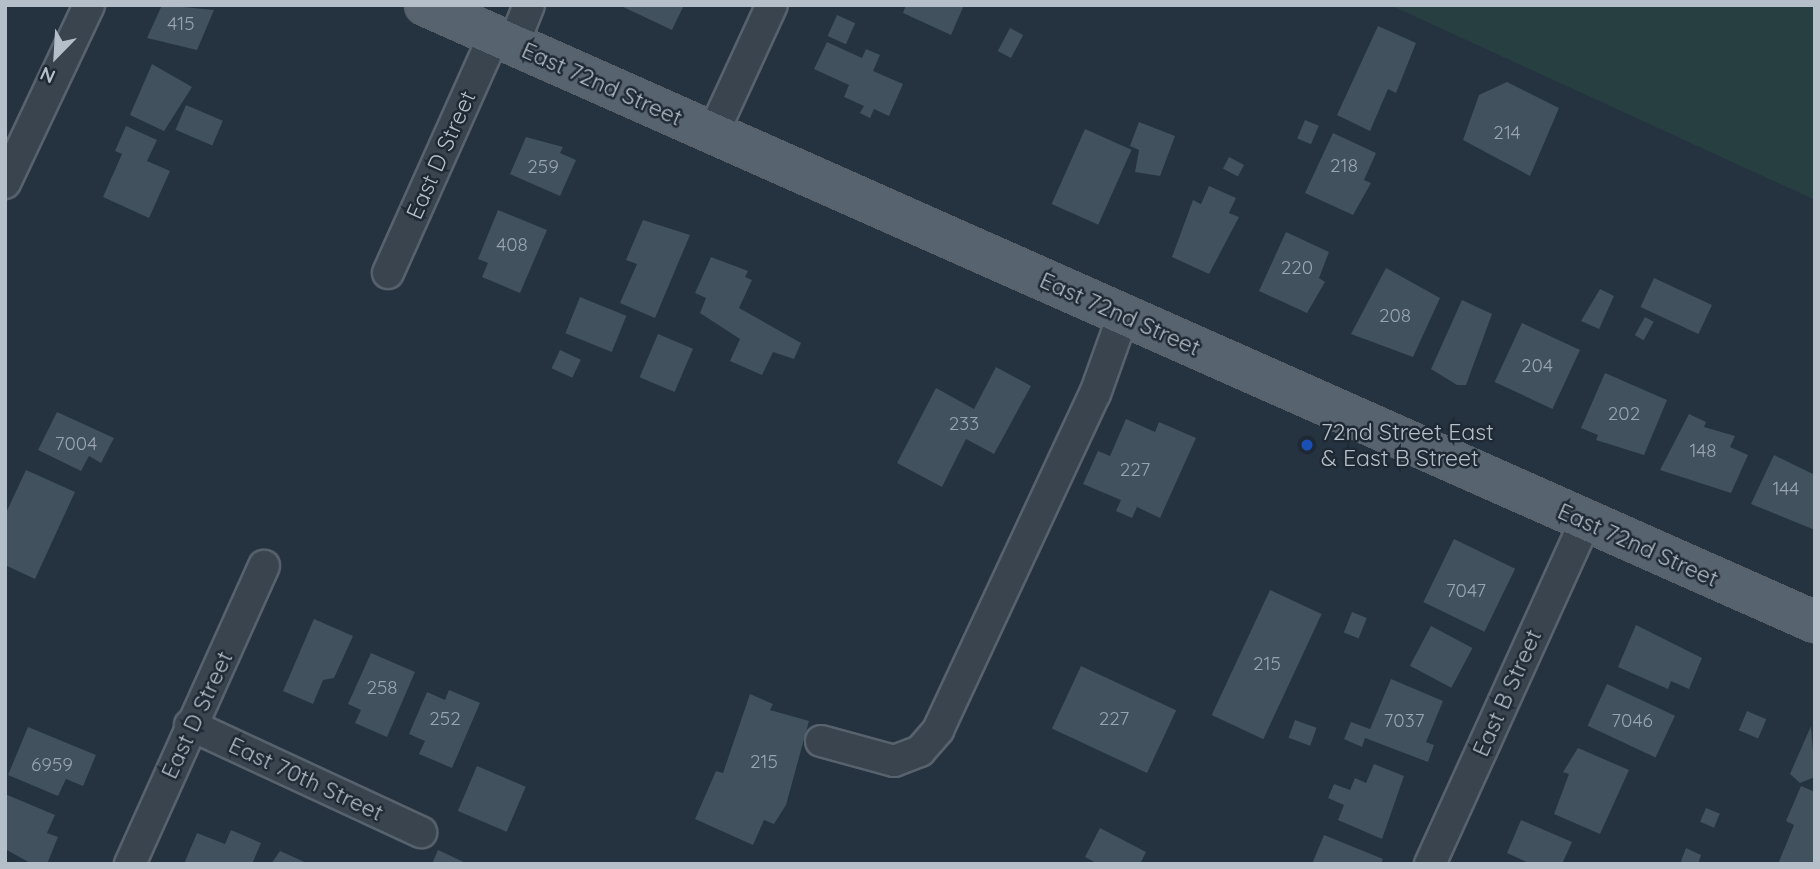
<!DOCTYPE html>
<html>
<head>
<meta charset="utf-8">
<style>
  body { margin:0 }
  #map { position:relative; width:1820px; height:869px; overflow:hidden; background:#25323f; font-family:Quicksand,sans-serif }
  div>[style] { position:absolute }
  .green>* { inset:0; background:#273f40 }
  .building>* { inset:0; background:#41515e; transform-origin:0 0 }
  .roads { filter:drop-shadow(2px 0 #57626d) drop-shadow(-2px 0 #57626d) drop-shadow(0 2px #57626d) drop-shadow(0 -2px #57626d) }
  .minor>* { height:30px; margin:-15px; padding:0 15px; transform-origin:15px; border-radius:15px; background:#39444f }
  .major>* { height:38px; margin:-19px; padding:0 19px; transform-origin:19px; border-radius:19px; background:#57636f }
  .dots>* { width:19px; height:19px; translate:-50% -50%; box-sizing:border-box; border:4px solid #1e2934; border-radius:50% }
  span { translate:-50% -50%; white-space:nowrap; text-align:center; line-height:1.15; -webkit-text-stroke:5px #1e2934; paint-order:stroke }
  .number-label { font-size:19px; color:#98a4af }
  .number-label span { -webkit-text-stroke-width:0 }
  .street-label { font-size:23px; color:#b5bfca }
  .poi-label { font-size:23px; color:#b5bfca }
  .left { translate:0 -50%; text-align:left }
  .frame { position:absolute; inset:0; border:7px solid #b5bfca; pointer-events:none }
  .north { position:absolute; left:21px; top:21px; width:70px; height:70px; -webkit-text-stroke:5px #1e2934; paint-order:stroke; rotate:204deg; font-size:19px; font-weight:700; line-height:28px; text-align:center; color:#b5bfca }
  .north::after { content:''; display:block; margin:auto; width:24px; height:32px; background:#b5bfca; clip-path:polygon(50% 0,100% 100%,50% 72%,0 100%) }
</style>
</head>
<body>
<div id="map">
  <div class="green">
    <div style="clip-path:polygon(1390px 5px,1815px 5px,1815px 200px)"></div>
  </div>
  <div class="building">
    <div style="clip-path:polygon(162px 5px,214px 10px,197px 50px,147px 38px)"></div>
    <div style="clip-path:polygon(619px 5px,684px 5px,672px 30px)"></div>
    <div style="clip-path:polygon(906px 5px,964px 5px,951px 35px,903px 13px)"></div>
    <div style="left:837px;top:15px;width:20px;height:23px;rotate:24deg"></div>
    <div style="clip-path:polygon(1378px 26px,1416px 43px,1396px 93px,1388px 89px,1370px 131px,1337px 115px)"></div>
    <div style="left:1010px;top:28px;width:15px;height:26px;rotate:28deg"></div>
    <div style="clip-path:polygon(827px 42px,862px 58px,866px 49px,880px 55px,873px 71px,903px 84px,889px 116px,874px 109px,870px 118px,860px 113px,864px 106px,844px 97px,849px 85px,814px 69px)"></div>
    <div style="clip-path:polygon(152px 64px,192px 87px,164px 131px,130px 115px)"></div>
    <div style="clip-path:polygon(1507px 82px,1559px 108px,1530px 176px,1463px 140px,1479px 95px)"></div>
    <div style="left:186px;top:105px;width:40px;height:27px;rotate:23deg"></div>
    <div style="left:1305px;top:120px;width:15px;height:20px;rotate:23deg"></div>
    <div style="clip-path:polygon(1139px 122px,1175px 136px,1160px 176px,1135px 172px,1139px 150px,1130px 146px)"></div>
    <div style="clip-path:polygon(126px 126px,157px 140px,147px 161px,170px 171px,149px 218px,103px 197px,122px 154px,115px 151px)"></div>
    <div style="left:1085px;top:129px;width:51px;height:82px;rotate:24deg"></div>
    <div style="clip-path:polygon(1333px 133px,1376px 153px,1364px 180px,1371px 183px,1353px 215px,1305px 193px)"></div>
    <div style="clip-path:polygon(526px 137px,563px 147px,560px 153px,576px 160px,560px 196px,510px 174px)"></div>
    <div style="left:1229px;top:157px;width:17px;height:13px;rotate:28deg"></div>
    <div style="clip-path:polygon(1209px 186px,1236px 198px,1229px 213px,1239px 217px,1209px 274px,1172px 257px,1193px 200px,1201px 204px)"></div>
    <div style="clip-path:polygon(498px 210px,547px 230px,520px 293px,482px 277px,488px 263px,478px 259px)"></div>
    <div style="clip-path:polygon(643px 220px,690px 235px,655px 318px,620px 303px,637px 264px,626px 260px)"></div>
    <div style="clip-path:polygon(1286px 232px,1329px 252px,1319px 278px,1325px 282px,1307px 313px,1259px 291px)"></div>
    <div style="clip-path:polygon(711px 257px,748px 271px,745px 277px,752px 280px,739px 308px,801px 343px,794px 359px,773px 352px,762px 375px,730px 361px,740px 339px,700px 313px,706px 298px,695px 293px)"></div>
    <div style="clip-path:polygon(1386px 268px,1440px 298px,1413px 357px,1351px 334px)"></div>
    <div style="left:1654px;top:278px;width:64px;height:32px;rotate:25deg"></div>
    <div style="clip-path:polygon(1600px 289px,1614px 296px,1599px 329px,1581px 321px)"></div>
    <div style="left:580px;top:297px;width:50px;height:39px;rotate:22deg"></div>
    <div style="clip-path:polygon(1462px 300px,1492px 314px,1466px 385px,1457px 385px,1431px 369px)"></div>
    <div style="left:1645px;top:317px;width:10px;height:21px;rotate:29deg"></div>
    <div style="left:1522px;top:323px;width:64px;height:65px;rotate:25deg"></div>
    <div style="left:658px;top:334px;width:38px;height:47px;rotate:23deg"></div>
    <div style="left:560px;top:350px;width:23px;height:20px;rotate:25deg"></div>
    <div style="clip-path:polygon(996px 367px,1031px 386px,994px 454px,966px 439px,942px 487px,897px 463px,936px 388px,974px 409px)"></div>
    <div style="clip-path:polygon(1605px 373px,1667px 400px,1644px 455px,1596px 440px,1598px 435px,1581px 428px)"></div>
    <div style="clip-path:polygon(57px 412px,114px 438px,101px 463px,89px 456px,81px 471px,38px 450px)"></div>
    <div style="clip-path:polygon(1689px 414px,1706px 422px,1704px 427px,1735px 436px,1730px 447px,1748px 455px,1731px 493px,1660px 470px)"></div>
    <div style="clip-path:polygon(1126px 419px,1155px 432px,1159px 422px,1196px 438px,1160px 518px,1137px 507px,1132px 518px,1116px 511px,1121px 500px,1083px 484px,1098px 451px,1110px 456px)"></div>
    <div style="clip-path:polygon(1774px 455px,1815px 475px,1815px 530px,1751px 504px)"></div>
    <div style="clip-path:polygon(26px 470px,75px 492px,35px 579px,5px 565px,5px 515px)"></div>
    <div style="left:1454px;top:539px;width:68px;height:70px;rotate:26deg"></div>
    <div style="left:1270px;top:590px;width:57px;height:138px;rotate:25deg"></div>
    <div style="left:1352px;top:612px;width:16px;height:22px;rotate:22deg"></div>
    <div style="clip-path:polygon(314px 619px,353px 636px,334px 678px,323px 680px,313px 704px,283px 691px)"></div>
    <div style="clip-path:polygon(1636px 625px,1702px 658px,1689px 689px,1671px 681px,1668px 689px,1618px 667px)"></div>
    <div style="left:1431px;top:626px;width:47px;height:45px;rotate:28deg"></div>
    <div style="clip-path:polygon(371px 653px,415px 672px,387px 737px,355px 723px,361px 710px,348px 704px)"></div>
    <div style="left:1081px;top:666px;width:105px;height:69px;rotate:25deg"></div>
    <div style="clip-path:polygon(1391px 679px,1443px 701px,1426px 742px,1434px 745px,1428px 762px,1365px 738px,1362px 747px,1344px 739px,1351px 722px,1370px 729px)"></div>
    <div style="left:1607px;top:684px;width:75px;height:46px;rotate:25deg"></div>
    <div style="clip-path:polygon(449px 690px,480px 703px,452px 768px,419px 754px,425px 741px,409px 734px,427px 692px,445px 700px)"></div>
    <div style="clip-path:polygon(750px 694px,773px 704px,770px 710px,809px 721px,786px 805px,774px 824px,764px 820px,753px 845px,695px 819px,716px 771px,723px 773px)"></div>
    <div style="left:1747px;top:711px;width:21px;height:21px;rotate:23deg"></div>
    <div style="left:1295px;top:720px;width:23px;height:19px;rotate:20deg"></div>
    <div style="clip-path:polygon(1811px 726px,1815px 777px,1800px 783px,1790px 774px)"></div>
    <div style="clip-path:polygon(28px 727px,96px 755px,83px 786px,66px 779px,58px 796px,8px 775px)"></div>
    <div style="clip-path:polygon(1578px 748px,1629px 770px,1600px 834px,1554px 814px,1569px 774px,1563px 772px)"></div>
    <div style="clip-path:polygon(1374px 764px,1404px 776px,1382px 839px,1338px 820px,1344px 805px,1328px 798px,1334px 784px,1350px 790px,1355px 778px,1366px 783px)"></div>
    <div style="left:477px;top:766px;width:53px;height:49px;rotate:23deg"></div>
    <div style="clip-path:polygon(1801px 786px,1815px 792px,1815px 864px,1778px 864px,1794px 825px,1786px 821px)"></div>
    <div style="clip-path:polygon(5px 794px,55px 815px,47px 833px,58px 837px,47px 864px,32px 864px,5px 849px)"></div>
    <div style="left:1706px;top:808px;width:15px;height:15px;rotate:23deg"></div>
    <div style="clip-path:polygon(1521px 820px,1572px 842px,1562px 864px,1531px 864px,1507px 853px)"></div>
    <div style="clip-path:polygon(1100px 828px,1146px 852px,1140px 864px,1098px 864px,1085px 857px)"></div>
    <div style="clip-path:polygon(231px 830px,261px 843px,252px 864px,184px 864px,197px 833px,225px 844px)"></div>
    <div style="clip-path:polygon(1324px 835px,1383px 859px,1381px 864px,1312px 864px)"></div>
    <div style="clip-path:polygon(1686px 848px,1701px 855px,1698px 864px,1680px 864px)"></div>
    <div style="clip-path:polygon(438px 850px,468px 864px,432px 864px)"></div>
    <div style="clip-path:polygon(280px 851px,309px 864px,271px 864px)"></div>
  </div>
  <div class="roads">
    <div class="minor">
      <div style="left:513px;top:45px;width:43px;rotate:-68.2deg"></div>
      <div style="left:713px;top:133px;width:141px;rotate:-65.3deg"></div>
      <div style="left:5px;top:183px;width:197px;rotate:-64.7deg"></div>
      <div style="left:388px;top:273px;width:260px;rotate:-65.9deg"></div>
      <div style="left:190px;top:725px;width:255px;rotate:24.9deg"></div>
      <div style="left:821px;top:741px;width:76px;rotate:15.3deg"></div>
      <div style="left:894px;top:761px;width:28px;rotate:-21deg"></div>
      <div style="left:920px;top:751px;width:28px;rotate:-49deg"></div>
      <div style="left:938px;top:730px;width:371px;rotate:-65deg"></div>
      <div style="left:1095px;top:394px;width:83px;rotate:-70.3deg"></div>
      <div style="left:130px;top:864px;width:327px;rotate:-65.8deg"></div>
      <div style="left:1430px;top:864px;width:375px;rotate:-65.6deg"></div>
    </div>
    <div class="major">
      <div style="left:425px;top:5px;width:1521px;rotate:23.94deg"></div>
    </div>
  </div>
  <div class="dots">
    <div style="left:1307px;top:445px;background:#1a4fb4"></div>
  </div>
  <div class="number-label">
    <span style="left:181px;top:24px">415</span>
    <span style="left:1507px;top:133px">214</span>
    <span style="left:1344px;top:166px">218</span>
    <span style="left:543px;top:167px">259</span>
    <span style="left:512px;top:245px">408</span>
    <span style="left:1297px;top:268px">220</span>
    <span style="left:1395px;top:316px">208</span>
    <span style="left:1537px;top:366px">204</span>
    <span style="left:1624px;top:414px">202</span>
    <span style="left:964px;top:424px">233</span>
    <span style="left:76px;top:444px">7004</span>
    <span style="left:1703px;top:451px">148</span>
    <span style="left:1135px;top:470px">227</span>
    <span style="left:1786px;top:489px">144</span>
    <span style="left:1466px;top:591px">7047</span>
    <span style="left:1267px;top:664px">215</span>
    <span style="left:382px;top:688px">258</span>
    <span style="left:445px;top:719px">252</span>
    <span style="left:1114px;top:719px">227</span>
    <span style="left:1404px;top:721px">7037</span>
    <span style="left:1632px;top:721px">7046</span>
    <span style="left:764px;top:762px">215</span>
    <span style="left:52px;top:765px">6959</span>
  </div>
  <div class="street-label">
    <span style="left:602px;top:84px;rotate:24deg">East 72nd Street</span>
    <span style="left:441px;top:155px;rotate:-66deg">East D Street</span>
    <span style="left:1120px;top:314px;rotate:24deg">East 72nd Street</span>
    <span style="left:1638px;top:545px;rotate:24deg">East 72nd Street</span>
    <span style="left:1507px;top:693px;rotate:-66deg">East B Street</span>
    <span style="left:197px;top:715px;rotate:-65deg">East D Street</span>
    <span style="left:306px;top:779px;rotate:25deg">East 70th Street</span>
  </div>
  <div class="poi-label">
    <span class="left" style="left:1321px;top:445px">72nd Street East<br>&amp; East B Street</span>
  </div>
  <div class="frame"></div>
  <div class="north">N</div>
</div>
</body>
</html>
